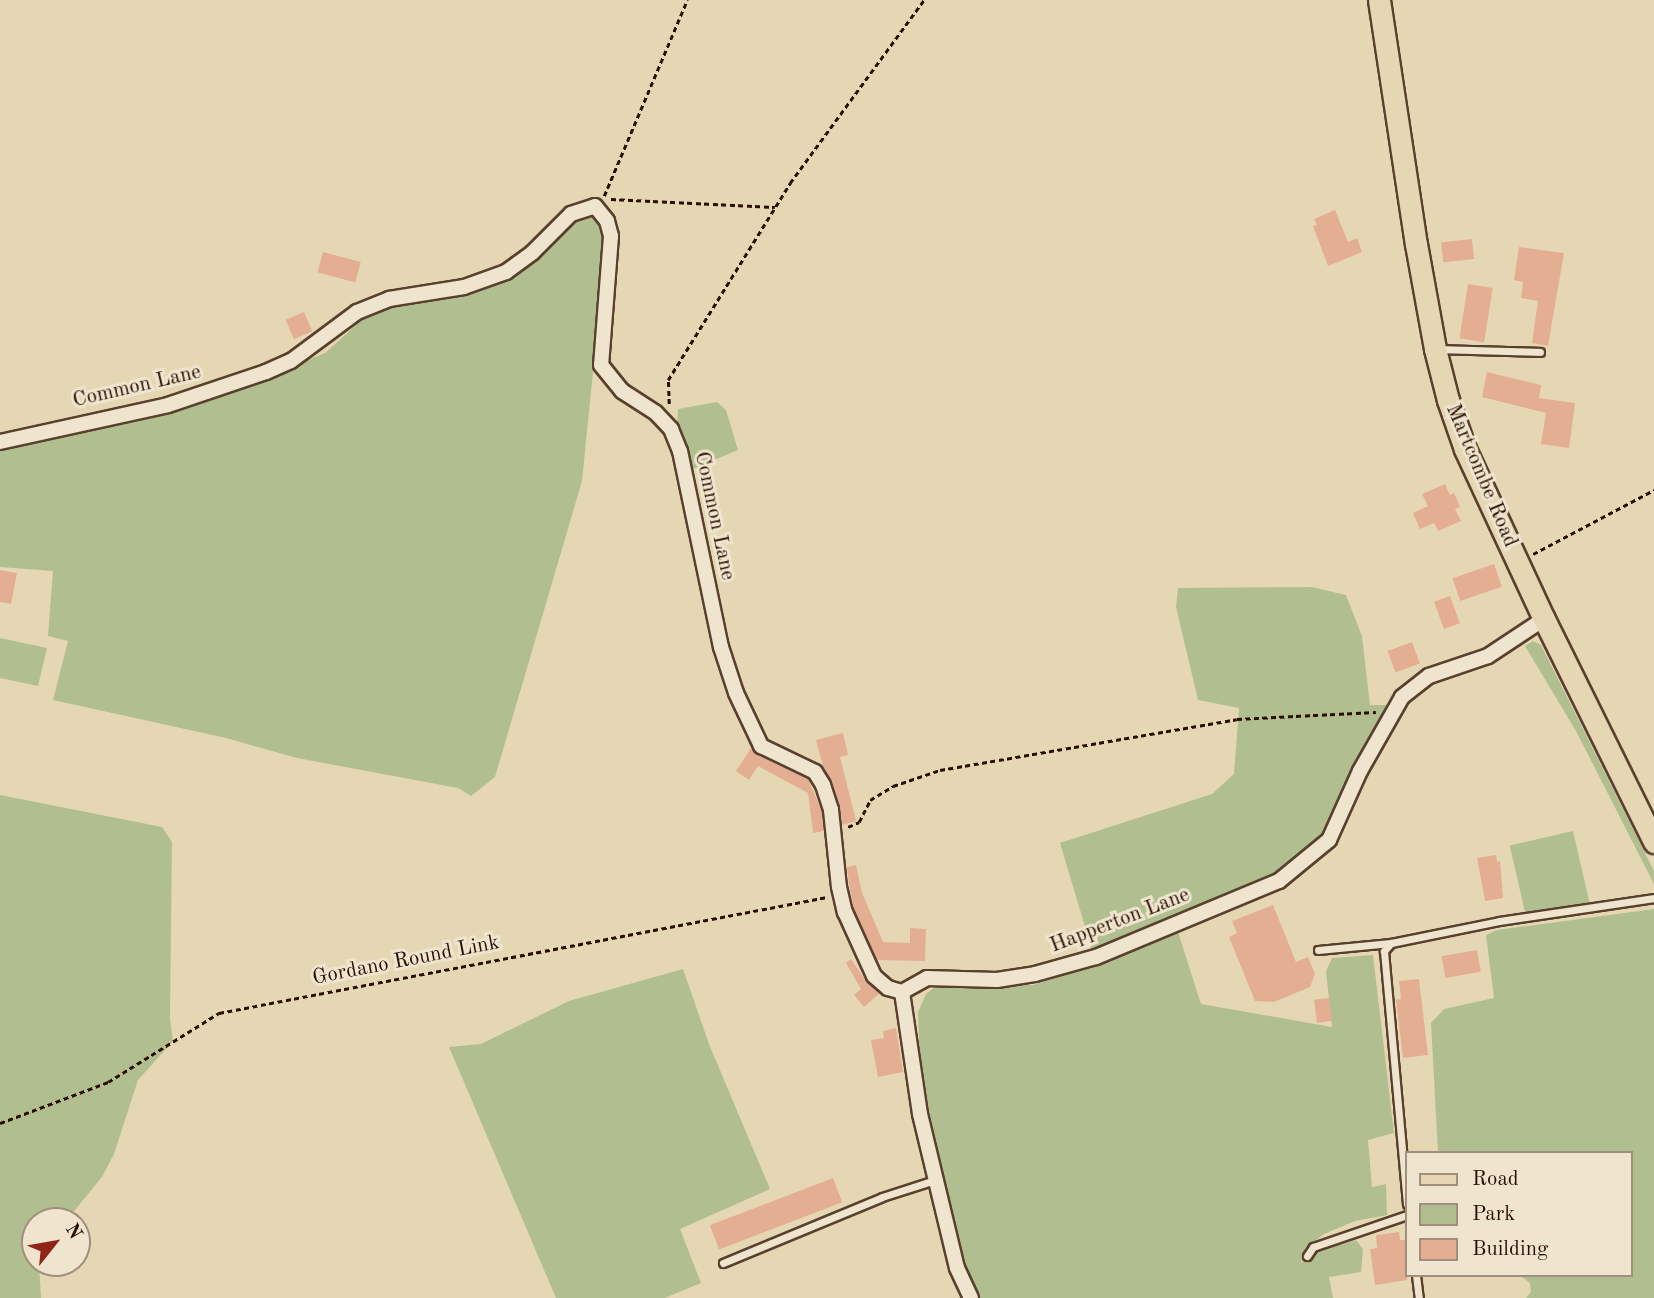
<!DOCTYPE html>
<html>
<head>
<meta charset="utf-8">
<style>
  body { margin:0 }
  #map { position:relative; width:1654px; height:1298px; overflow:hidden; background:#e6d7b4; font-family:"Old Standard TT",serif }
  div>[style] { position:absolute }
  .green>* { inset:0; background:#b1bf90; transform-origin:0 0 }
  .building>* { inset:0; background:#e4ae93; transform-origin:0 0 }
  .path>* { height:2.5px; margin-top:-1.25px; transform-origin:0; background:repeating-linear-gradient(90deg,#2a0e00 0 5px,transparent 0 8.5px) }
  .roads { filter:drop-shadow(2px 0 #59402d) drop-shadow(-2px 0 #59402d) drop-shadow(0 2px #59402d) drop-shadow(0 -2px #59402d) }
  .service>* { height:7px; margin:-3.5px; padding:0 3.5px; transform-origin:3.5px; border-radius:3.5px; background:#efe5ce }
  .minor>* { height:14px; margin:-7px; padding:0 7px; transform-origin:7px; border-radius:7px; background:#efe5ce }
  .primary>* { height:21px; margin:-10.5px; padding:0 10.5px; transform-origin:10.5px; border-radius:10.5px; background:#e6d7b4 }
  span { translate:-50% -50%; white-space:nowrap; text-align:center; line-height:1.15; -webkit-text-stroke:6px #efe5ce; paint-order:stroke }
  .street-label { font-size:21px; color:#2a0e00 }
  .legend { position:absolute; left:1405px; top:1151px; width:228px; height:126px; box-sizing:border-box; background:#efe5ce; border:2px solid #a08f7c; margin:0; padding:9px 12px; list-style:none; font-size:21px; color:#2a0e00 }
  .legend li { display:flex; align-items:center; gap:14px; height:35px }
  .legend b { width:35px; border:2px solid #a08f7c }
  .north { position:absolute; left:21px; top:1207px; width:70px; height:70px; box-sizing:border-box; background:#efe5ce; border:2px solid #a08f7c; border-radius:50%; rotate:59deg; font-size:19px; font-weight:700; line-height:28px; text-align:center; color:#2a0e00 }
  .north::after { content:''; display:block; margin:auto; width:24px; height:32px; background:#8f2418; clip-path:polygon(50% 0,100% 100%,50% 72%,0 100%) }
</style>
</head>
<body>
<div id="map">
  <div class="green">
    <div style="clip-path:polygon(587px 215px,596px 219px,603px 233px,605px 253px,582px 481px,495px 777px,471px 796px,458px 788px,297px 758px,226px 738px,53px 700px,68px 641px,48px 636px,53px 571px,0 567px,0 450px,231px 391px,325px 353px,364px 318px,401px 302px,471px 294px,505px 280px,532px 261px,574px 220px)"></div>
    <div style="clip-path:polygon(717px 402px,726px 410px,738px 450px,690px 470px,677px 426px,678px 409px)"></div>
    <div style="clip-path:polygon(1312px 587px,1346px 595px,1362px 636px,1370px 705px,1391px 705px,1351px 774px,1324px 835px,1278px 875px,1103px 949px,1092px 950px,1060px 843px,1212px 794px,1234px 774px,1239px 708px,1198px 700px,1176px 607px,1178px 588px)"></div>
    <div style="clip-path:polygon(0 638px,47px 648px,38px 686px,0 678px)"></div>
    <div style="clip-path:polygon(1533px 641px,1541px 645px,1654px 871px,1654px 884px,1576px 731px,1525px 646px)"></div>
    <div style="clip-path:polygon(0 795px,162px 827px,172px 842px,170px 1019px,173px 1041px,138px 1080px,114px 1154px,102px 1177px,66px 1221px,35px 1221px,35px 1263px,39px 1263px,41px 1298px,0 1298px)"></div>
    <div style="left:1573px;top:831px;width:73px;height:65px;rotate:77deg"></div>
    <div style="clip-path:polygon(1654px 909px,1654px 1298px,1526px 1298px,1531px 1292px,1530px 1283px,1519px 1275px,1631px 1275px,1631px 1153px,1438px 1153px,1431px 1023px,1444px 1009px,1494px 998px,1486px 935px,1497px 930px)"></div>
    <div style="clip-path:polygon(1178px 932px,1201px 1004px,1332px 1027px,1326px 971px,1332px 958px,1373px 955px,1394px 1133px,1368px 1140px,1372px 1187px,1386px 1184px,1387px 1215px,1355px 1221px,1324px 1234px,1305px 1248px,1301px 1262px,1311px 1261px,1317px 1252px,1356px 1240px,1363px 1249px,1361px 1272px,1329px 1277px,1333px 1298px,978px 1298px,963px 1268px,920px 1068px,918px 1012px,926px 994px,937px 985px,1033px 985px,1106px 962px)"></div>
    <div style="clip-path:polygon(683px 969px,709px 1044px,770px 1189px,680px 1229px,701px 1283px,665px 1298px,556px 1298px,449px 1047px,481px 1044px,569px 1001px)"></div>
  </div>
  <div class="building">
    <div style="clip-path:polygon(1335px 210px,1348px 242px,1357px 238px,1362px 252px,1328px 266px,1313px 226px,1317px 225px,1314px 219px)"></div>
    <div style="left:1472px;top:239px;width:20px;height:31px;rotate:84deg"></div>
    <div style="clip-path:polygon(1519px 247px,1564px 253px,1548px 346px,1532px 343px,1538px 301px,1521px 298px,1523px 282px,1514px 280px)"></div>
    <div style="left:323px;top:252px;width:39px;height:21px;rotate:15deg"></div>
    <div style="left:1468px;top:284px;width:25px;height:55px;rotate:9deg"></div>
    <div style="left:304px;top:312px;width:21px;height:20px;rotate:67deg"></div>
    <div style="clip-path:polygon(1487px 372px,1541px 385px,1539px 398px,1575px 403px,1569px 448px,1541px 444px,1546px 413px,1482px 397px)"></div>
    <div style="clip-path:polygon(1445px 484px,1450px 495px,1454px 493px,1460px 507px,1455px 509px,1461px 521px,1438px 531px,1434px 523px,1420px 529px,1413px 513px,1428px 506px,1422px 494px)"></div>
    <div style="left:1494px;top:564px;width:24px;height:44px;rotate:71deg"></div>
    <div style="clip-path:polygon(0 570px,17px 573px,11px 604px,0 602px)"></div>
    <div style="left:1450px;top:596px;width:29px;height:17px;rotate:70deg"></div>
    <div style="left:1412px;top:642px;width:23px;height:26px;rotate:70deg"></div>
    <div style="clip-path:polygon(843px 733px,848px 755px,840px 757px,856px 821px,842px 825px,840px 807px,832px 782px,823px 766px,816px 740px)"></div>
    <div style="clip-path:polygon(751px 748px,757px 755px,808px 779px,822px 812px,824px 831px,813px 833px,808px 793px,758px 766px,749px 780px,736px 771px)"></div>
    <div style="clip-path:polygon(1496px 855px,1497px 862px,1500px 861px,1503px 898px,1485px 901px,1477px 858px)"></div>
    <div style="clip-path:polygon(856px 865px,862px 893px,883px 942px,910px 943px,910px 928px,926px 929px,925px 961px,877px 960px,854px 909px,849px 885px,847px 867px)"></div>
    <div style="clip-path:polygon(1273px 905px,1296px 962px,1308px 957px,1315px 974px,1310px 987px,1274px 1002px,1255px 1001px,1229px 937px,1237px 933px,1232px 921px)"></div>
    <div style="left:1477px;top:950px;width:22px;height:36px;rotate:80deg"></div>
    <div style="clip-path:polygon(851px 959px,867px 983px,880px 993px,864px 1007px,854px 995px,861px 989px,846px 963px)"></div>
    <div style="clip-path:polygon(1419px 979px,1428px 1055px,1403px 1058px,1396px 1000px,1401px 999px,1399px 981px)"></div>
    <div style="left:1329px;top:998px;width:23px;height:15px;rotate:83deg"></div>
    <div style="clip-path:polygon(896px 1028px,903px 1072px,878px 1077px,871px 1040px,884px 1038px,883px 1031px)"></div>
    <div style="left:833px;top:1178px;width:26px;height:132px;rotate:69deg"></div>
    <div style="clip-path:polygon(1399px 1232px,1400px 1240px,1406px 1240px,1407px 1280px,1375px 1285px,1370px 1249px,1377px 1248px,1376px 1235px)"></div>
  </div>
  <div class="path">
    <div style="left:604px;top:196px;width:213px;rotate:-67deg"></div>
    <div style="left:611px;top:199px;width:164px;rotate:2.8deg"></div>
    <div style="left:669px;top:404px;width:24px;rotate:-92deg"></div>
    <div style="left:668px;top:380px;width:232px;rotate:-58.2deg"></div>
    <div style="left:790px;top:183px;width:227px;rotate:-53.8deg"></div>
    <div style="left:1533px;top:554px;width:137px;rotate:-27.9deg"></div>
    <div style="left:848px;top:827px;width:12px;rotate:-24deg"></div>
    <div style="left:859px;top:822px;width:25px;rotate:-63deg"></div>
    <div style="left:870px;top:800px;width:27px;rotate:-31deg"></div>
    <div style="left:893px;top:786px;width:50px;rotate:-18.8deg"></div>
    <div style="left:940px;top:770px;width:301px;rotate:-9.7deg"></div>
    <div style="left:1237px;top:719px;width:139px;rotate:-2.9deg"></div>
    <div style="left:0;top:1123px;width:116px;rotate:-20.8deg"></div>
    <div style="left:108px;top:1082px;width:131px;rotate:-31.9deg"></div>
    <div style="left:219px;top:1013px;width:619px;rotate:-10.8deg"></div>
  </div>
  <div class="roads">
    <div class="service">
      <div style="left:1439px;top:349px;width:101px;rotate:1.7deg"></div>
      <div style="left:1391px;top:943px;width:11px;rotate:131deg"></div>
      <div style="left:1384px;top:951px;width:254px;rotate:84.8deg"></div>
      <div style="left:1318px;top:950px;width:73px;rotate:-5.5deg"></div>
      <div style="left:1391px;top:943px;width:110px;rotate:-11.5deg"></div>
      <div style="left:1499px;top:921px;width:157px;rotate:-8.4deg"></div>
      <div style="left:1307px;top:1256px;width:11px;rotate:-56deg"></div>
      <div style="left:1313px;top:1247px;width:99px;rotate:-18.8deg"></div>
      <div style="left:723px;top:1263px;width:172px;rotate:-22.5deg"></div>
      <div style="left:882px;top:1197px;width:56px;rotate:-17.8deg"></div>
      <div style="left:1416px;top:1275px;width:23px;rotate:83deg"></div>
    </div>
    <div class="minor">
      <div style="left:0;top:442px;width:172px;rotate:-12.4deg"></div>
      <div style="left:168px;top:405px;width:103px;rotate:-18.6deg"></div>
      <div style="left:266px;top:372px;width:27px;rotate:-24deg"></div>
      <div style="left:291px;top:361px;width:82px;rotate:-36.6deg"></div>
      <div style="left:357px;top:312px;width:35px;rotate:-22deg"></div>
      <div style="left:389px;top:299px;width:76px;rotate:-9.1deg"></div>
      <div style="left:464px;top:287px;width:45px;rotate:-19.7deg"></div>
      <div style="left:506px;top:272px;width:32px;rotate:-36deg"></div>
      <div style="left:532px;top:253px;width:55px;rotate:-45deg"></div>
      <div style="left:571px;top:214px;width:25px;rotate:-18deg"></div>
      <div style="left:595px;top:206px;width:19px;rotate:51deg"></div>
      <div style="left:607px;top:221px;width:16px;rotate:75deg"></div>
      <div style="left:611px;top:236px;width:129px;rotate:94.4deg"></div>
      <div style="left:601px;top:365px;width:33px;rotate:51deg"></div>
      <div style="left:622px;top:391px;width:40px;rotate:32.9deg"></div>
      <div style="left:656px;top:413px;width:22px;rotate:47deg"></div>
      <div style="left:671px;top:429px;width:24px;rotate:68deg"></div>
      <div style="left:680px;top:451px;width:200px;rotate:78.2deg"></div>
      <div style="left:721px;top:647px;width:48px;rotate:71.9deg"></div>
      <div style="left:736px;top:693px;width:59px;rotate:64.7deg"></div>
      <div style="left:761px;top:746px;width:60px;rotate:25.7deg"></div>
      <div style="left:815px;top:772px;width:15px;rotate:58deg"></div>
      <div style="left:823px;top:785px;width:26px;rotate:72deg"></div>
      <div style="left:831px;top:810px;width:77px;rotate:84.1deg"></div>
      <div style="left:839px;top:887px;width:26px;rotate:77deg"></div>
      <div style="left:845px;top:912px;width:70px;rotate:65.6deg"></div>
      <div style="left:874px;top:976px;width:18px;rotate:41deg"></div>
      <div style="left:888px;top:988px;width:15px;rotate:16deg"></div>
      <div style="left:902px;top:992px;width:29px;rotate:-29deg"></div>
      <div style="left:927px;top:978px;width:70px;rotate:1.6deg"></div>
      <div style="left:997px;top:980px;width:38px;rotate:-9deg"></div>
      <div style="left:1035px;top:974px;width:63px;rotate:-15.6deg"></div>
      <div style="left:1096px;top:957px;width:198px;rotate:-22.6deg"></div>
      <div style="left:1279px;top:881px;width:65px;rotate:-39.4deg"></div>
      <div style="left:1329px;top:840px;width:76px;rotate:-65.8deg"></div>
      <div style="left:1360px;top:771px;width:85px;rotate:-60.4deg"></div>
      <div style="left:1402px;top:697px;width:34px;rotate:-38deg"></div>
      <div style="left:1429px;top:676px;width:62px;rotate:-18.7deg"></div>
      <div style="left:1488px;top:656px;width:67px;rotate:-33.5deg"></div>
      <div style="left:902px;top:992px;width:123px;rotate:81.6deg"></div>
      <div style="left:920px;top:1114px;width:158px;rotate:76.5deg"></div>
      <div style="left:957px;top:1268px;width:33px;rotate:65deg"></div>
    </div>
    <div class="primary">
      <div style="left:1379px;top:0;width:247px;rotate:81.4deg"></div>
      <div style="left:1416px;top:244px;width:107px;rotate:79.7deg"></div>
      <div style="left:1435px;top:349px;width:53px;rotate:75.7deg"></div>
      <div style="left:1448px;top:400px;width:52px;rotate:70.9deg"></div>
      <div style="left:1465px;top:449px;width:187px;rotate:65.1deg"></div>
      <div style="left:1544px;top:619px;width:249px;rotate:63.7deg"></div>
    </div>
  </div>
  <div class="street-label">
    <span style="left:137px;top:387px;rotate:-13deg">Common Lane</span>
    <span style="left:1481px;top:476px;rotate:67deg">Martcombe Road</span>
    <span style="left:714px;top:516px;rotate:78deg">Common Lane</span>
    <span style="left:1120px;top:921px;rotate:-21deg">Happerton Lane</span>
    <span style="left:406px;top:961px;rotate:-11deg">Gordano Round Link</span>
  </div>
  <ul class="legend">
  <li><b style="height:9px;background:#e6d7b4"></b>Road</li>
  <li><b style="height:19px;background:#b1bf90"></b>Park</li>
  <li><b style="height:19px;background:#e4ae93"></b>Building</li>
  </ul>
  <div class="north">N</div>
</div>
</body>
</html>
